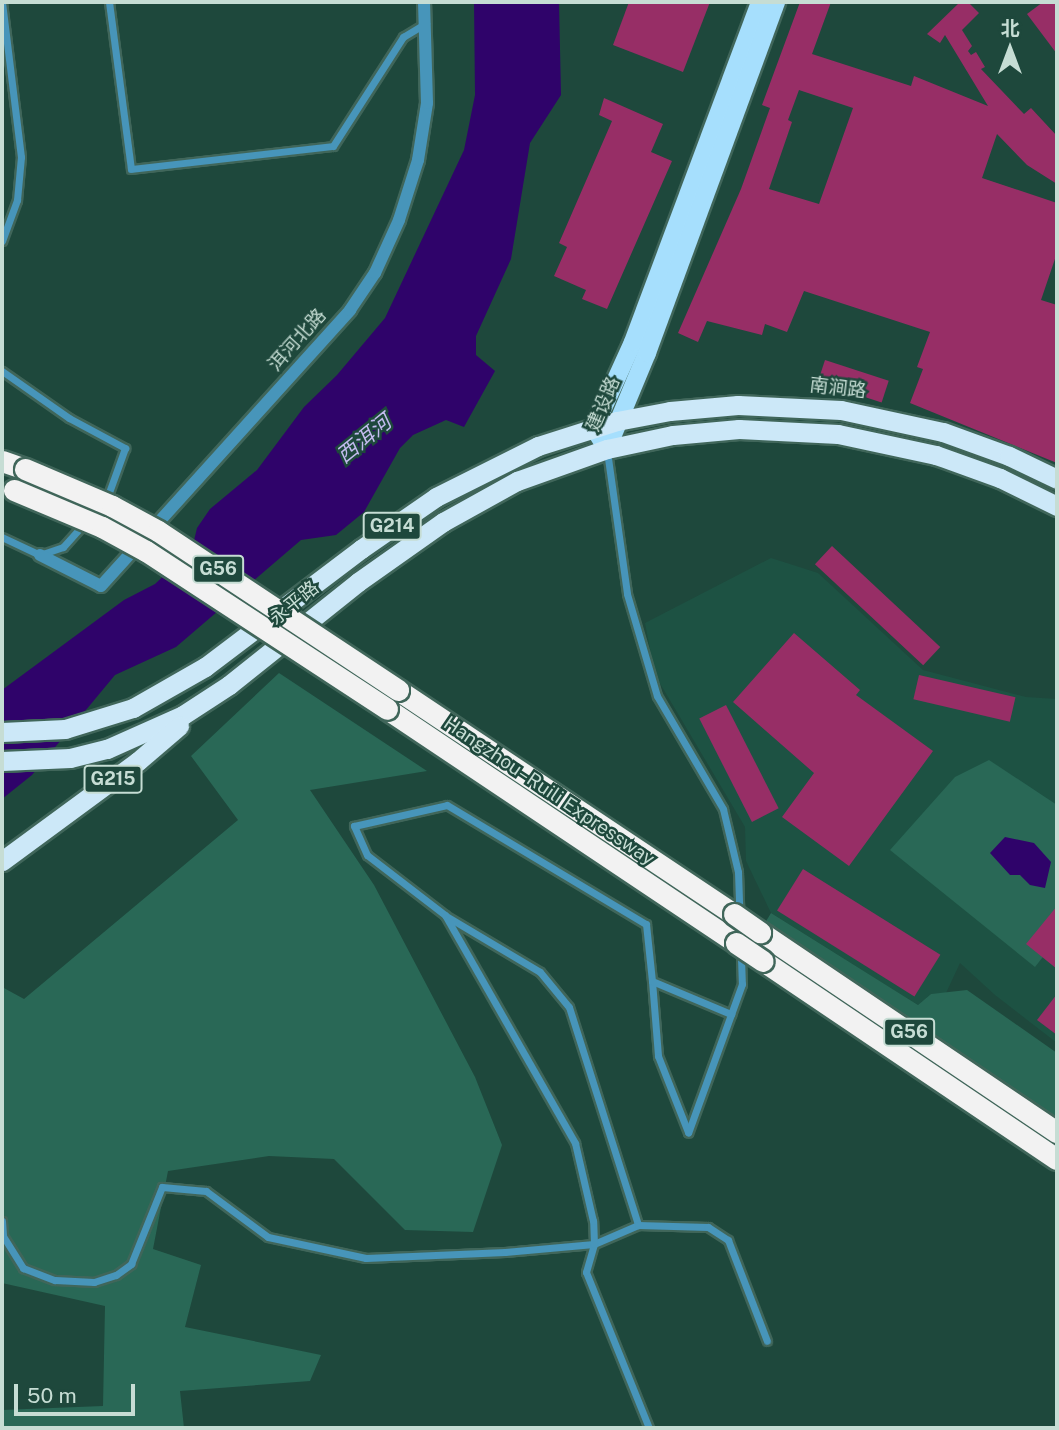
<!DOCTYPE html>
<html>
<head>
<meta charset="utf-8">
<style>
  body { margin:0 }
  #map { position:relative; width:1059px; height:1430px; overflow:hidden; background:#1e483c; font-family:"Public Sans","Noto Sans SC",sans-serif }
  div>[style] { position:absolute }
  .built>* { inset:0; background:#1d5243 }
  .green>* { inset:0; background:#296856 }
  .water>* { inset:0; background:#2f036a }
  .building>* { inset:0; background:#972e66; transform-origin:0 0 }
  .roads { filter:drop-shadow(2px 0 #40665a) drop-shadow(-2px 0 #40665a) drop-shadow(0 2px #40665a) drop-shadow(0 -2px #40665a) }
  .minor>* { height:7px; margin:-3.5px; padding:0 3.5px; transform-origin:3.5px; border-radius:3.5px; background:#4795ba }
  .tertiary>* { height:12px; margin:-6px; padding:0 6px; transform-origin:6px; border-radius:6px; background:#4795ba }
  .primary>* { height:18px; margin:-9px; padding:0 9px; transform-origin:9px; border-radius:9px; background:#a6dffd }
  .trunk>* { height:19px; margin:-9.5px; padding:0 9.5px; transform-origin:9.5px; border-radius:9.5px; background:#cce8f8 }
  .motorway>* { height:21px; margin:-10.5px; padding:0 10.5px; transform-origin:10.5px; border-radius:10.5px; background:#f2f2f2 }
  .bridges { filter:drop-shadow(2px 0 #40665a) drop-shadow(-2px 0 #40665a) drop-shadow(0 2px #40665a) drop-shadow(0 -2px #40665a) }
  .motorway-bridge>* { height:21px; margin:-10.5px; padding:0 10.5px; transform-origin:10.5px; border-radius:10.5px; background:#f2f2f2 }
  span { translate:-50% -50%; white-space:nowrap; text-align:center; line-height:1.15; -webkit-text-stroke:5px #1e483c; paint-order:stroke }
  .shield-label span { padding:2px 5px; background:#1e483c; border:2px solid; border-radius:5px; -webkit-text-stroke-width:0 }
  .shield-label { font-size:18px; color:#c6ddd4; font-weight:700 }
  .street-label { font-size:19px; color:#c6ddd4 }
  .water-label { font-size:21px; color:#c3bbef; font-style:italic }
  .frame { position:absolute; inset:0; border:4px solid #c6ddd4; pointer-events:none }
  .north { position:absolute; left:975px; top:14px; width:70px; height:70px; -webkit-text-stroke:5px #1e483c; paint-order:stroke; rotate:0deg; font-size:19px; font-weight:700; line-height:28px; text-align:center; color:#c6ddd4 }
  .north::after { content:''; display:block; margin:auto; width:24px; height:32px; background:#c6ddd4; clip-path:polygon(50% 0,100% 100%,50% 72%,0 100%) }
  .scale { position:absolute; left:14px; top:1384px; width:121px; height:32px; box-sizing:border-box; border:4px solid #c6ddd4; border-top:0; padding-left:9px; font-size:21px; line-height:24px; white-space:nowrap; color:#c6ddd4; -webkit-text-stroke:5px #1e483c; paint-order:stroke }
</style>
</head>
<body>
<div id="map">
  <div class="built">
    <div style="clip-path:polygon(771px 558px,818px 573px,923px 670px,1026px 697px,1057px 699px,1057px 1043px,995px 995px,960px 963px,946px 993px,931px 994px,918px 1005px,771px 913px,746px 861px,745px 827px,655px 675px,645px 623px)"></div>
  </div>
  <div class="green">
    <div style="clip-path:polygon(279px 673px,427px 771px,310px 790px,374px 885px,475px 1077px,502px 1145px,473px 1232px,405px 1230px,334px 1159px,269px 1156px,168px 1171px,153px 1249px,201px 1265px,185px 1327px,321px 1355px,310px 1381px,180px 1391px,184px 1428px,2px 1428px,2px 1410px,103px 1406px,105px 1306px,2px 1283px,2px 987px,24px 999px,238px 820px,191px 756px)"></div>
    <div style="clip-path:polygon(989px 760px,1057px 805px,1057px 939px,1035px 967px,890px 850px,955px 777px)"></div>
    <div style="clip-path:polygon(771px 913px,918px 1005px,931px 994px,967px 990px,1057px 1053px,1057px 1123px,765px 923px)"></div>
  </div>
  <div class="water">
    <div style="clip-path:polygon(474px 2px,559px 2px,561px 95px,530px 143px,511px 259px,476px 336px,476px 355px,495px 371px,464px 427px,446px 420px,413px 435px,400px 448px,364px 512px,336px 535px,301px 540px,176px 647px,115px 675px,32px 775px,2px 799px,2px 690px,124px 600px,155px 584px,192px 549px,197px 528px,210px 509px,257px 470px,304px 407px,337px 375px,385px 318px,464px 150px,475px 95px)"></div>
    <div style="clip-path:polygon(1005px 837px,1034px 843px,1051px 862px,1045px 888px,1030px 885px,1020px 875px,1010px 875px,990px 853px)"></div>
  </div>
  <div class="building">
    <div style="clip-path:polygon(629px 2px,710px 2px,683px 72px,613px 45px)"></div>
    <div style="clip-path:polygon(evenodd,800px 2px,831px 2px,812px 54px,911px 86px,914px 76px,988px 106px,945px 35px,940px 43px,927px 34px,960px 2px,968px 2px,979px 13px,962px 30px,972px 46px,968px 51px,971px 55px,976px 52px,985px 67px,981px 69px,1024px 114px,1031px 108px,1057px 136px,1057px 184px,1027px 165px,997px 134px,982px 178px,1057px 203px,1057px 253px,1041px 300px,1057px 305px,1057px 463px,910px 403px,923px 369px,917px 367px,930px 332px,804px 291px,787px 332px,765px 324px,762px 335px,707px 321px,698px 342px,678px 333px,741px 189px,770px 108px,762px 105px,800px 2px,799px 90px,853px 108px,819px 204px,769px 189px,792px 122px,788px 120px,799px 90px)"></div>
    <div style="clip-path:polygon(1043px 2px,1057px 2px,1057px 54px,1027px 14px)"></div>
    <div style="clip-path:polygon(604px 98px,663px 124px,651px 152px,672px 161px,607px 309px,582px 299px,586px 290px,554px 276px,567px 247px,559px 243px,612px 121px,599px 115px)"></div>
    <div style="left:825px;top:360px;width:67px;height:23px;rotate:18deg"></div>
    <div style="left:832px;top:546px;width:148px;height:25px;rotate:43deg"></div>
    <div style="clip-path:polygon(794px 633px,860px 690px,856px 695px,933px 751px,849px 866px,782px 817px,814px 773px,733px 702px)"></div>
    <div style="left:919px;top:675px;width:99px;height:25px;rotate:13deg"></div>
    <div style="left:726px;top:705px;width:116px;height:30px;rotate:63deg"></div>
    <div style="left:803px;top:869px;width:162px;height:49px;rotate:32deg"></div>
    <div style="clip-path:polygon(1057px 906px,1057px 969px,1026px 944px)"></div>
    <div style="clip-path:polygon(1057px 994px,1057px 1035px,1037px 1020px)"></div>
  </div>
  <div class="roads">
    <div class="minor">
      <div style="left:109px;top:2px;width:168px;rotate:82.5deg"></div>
      <div style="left:131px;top:169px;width:203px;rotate:-6.5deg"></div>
      <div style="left:333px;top:146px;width:130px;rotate:-57.3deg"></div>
      <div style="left:403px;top:37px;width:27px;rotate:-31deg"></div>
      <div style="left:2px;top:241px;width:44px;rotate:-69.9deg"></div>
      <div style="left:17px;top:200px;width:43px;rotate:-84.7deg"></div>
      <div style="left:21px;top:157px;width:156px;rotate:-97deg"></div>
      <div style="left:2px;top:371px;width:82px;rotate:35deg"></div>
      <div style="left:69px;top:418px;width:64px;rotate:28.2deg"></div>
      <div style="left:125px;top:448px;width:53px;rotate:109.8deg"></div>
      <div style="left:107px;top:498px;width:66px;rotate:131.9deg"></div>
      <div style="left:63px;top:547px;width:24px;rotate:161deg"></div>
      <div style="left:40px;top:555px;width:42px;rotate:-154.7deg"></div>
      <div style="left:607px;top:451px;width:144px;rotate:82deg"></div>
      <div style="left:627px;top:594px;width:106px;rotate:73.6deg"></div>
      <div style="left:657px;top:696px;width:131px;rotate:59.7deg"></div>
      <div style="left:723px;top:809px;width:65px;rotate:76.6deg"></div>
      <div style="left:738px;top:872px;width:112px;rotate:88deg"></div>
      <div style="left:742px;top:984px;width:158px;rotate:109.9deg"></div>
      <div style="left:446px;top:916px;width:109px;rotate:30.8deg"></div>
      <div style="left:540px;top:972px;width:45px;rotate:50.4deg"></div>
      <div style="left:569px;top:1007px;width:229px;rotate:72.4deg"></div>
      <div style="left:652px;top:981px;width:75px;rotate:85.4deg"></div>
      <div style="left:658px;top:1056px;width:82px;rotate:68.5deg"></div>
      <div style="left:2px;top:1221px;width:15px;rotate:86deg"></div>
      <div style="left:3px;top:1236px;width:38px;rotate:58deg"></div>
      <div style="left:23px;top:1268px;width:34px;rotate:21deg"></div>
      <div style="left:55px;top:1280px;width:39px;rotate:3deg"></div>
      <div style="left:94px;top:1282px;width:23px;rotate:-18deg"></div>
      <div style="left:116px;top:1275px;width:19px;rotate:-36deg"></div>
      <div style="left:131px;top:1264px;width:83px;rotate:-68.1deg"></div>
      <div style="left:162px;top:1187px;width:44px;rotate:5.2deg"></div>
      <div style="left:206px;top:1191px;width:77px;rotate:36.6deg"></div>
      <div style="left:268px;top:1237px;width:100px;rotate:12.1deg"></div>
      <div style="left:366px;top:1258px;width:139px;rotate:-2.5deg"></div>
      <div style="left:505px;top:1252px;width:89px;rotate:-5.1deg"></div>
      <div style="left:594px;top:1244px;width:48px;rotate:-23.4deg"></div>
      <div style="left:638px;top:1225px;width:70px;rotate:1.6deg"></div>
      <div style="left:708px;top:1227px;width:24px;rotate:33deg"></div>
      <div style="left:728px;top:1240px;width:108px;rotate:68.9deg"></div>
      <div style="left:649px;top:1428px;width:168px;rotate:-112deg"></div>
      <div style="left:586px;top:1272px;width:29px;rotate:-74deg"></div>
      <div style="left:594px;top:1244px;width:23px;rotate:-92deg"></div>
      <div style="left:593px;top:1221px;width:80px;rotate:-103deg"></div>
      <div style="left:575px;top:1143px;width:262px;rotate:-119.7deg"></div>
      <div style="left:445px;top:915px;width:98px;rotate:-142.4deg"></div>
      <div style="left:367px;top:855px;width:32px;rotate:-114deg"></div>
      <div style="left:354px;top:826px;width:95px;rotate:-12.7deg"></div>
      <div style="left:447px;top:805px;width:232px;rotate:30.9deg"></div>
      <div style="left:646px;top:924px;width:57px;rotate:84deg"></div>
      <div style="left:652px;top:981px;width:86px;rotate:22.7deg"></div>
    </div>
    <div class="tertiary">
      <div style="left:40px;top:555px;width:68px;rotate:26.9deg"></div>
      <div style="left:101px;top:586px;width:372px;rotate:-47.9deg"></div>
      <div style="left:350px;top:310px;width:45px;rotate:-56deg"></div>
      <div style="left:375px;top:273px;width:58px;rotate:-65.6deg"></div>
      <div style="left:399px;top:220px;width:63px;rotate:-72.4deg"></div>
      <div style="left:418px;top:160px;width:58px;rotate:-81deg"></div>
      <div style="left:427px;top:103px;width:101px;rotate:-91.7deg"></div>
    </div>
    <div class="primary">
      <div style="left:607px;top:449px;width:25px;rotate:-122deg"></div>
      <div style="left:594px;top:428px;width:94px;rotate:-65.6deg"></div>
      <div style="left:633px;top:342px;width:363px;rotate:-69.5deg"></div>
      <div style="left:607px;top:449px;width:104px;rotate:-67.4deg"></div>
      <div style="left:647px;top:353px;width:374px;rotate:-69.8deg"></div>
    </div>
    <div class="trunk">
      <div style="left:2px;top:732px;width:63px;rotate:-2.7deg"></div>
      <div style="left:65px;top:729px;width:71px;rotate:-17.2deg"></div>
      <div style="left:133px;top:708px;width:83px;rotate:-29.7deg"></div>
      <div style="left:205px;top:667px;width:196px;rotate:-37.1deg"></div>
      <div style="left:361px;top:549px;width:91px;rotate:-34.7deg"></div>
      <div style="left:436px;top:497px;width:114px;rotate:-26.6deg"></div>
      <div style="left:538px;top:446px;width:83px;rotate:-17.6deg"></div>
      <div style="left:617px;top:421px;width:54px;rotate:-10.7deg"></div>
      <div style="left:670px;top:411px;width:68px;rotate:-5deg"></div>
      <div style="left:738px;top:405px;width:103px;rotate:2.8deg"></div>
      <div style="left:841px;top:410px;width:104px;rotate:12.2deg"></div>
      <div style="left:943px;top:432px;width:70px;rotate:20deg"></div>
      <div style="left:1009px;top:456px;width:53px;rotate:25.6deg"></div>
      <div style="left:2px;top:761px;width:68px;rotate:-2.5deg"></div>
      <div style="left:70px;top:758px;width:38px;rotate:-14deg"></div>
      <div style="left:107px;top:749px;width:83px;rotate:-24.1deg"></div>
      <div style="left:183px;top:715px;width:55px;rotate:-33.1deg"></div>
      <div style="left:229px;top:685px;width:165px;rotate:-38.6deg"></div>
      <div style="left:358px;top:582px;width:104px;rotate:-35.2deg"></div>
      <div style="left:443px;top:522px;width:85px;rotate:-29deg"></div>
      <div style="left:517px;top:481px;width:96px;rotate:-19.6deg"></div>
      <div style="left:607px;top:449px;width:67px;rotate:-12deg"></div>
      <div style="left:673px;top:435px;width:66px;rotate:-5.2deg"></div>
      <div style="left:739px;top:429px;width:99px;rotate:2.9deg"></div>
      <div style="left:838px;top:434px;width:100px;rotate:12.1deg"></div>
      <div style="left:936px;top:455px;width:68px;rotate:19.8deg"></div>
      <div style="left:1000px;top:478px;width:64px;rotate:26.2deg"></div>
      <div style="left:2px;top:861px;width:169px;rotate:-36.3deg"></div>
      <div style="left:138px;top:761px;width:54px;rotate:-40.5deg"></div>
    </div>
    <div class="motorway">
      <div style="left:2px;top:461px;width:24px;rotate:19deg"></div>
      <div style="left:398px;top:690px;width:404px;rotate:33.7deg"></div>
      <div style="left:387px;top:709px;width:420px;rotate:33.8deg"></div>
      <div style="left:760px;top:932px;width:358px;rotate:34deg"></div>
      <div style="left:763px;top:961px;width:354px;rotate:34deg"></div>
    </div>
  </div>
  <div class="bridges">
    <div class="motorway-bridge">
      <div style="left:25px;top:469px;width:95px;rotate:23deg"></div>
      <div style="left:112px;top:506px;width:52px;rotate:28.5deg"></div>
      <div style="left:158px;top:531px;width:288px;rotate:33.5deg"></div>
      <div style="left:14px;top:490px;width:95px;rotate:22.8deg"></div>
      <div style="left:102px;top:527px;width:50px;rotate:28.6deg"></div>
      <div style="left:146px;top:551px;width:288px;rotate:33.2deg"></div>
      <div style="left:734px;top:914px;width:32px;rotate:35deg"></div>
      <div style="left:736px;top:943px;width:32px;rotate:34deg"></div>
    </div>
  </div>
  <div class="shield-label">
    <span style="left:392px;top:526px">G214</span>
    <span style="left:218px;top:569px">G56</span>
    <span style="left:113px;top:779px">G215</span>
    <span style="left:909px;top:1032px">G56</span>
  </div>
  <div class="street-label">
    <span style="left:297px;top:340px;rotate:-48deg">洱河北路</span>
    <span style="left:838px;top:388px;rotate:7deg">南涧路</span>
    <span style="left:603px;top:404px;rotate:-67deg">建设路</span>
    <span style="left:294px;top:603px;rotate:-39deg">永平路</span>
    <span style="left:549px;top:791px;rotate:34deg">Hangzhou–Ruili Expressway</span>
  </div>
  <div class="water-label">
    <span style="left:364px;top:439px;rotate:-39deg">西洱河</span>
  </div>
  <div class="frame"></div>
  <div class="north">北</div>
  <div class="scale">50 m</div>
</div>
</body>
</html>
